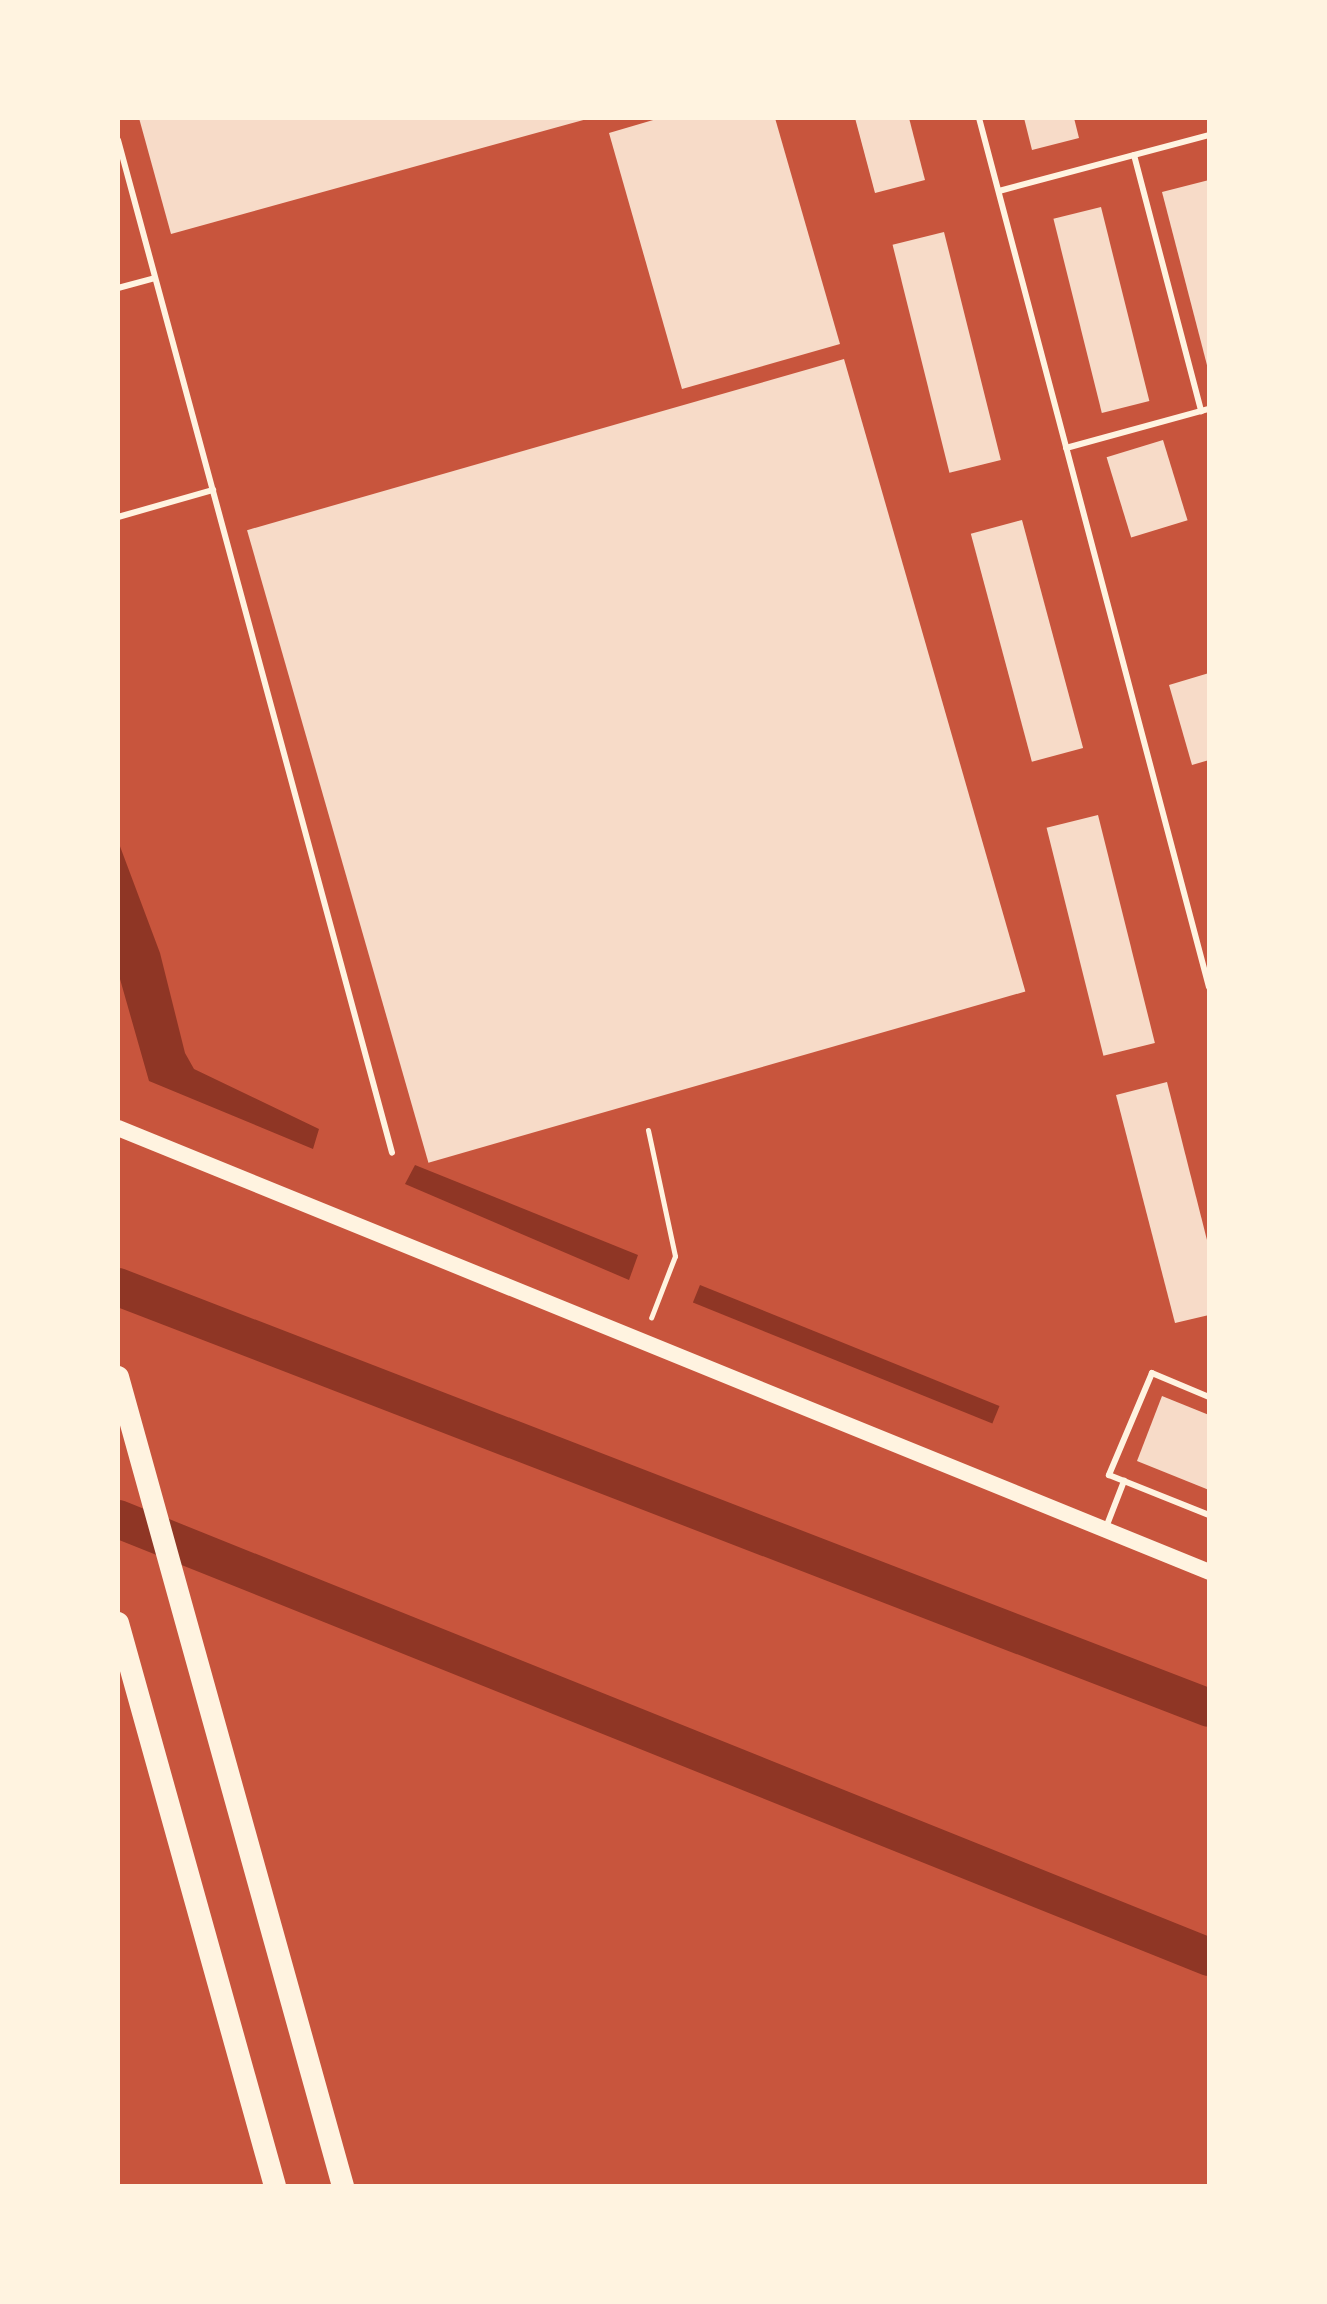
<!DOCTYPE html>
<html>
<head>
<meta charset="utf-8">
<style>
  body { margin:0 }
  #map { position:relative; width:1327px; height:2304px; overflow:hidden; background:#c8553d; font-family:Montserrat,sans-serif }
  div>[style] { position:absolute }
  .water>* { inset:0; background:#8f3625; transform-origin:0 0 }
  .canal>* { height:38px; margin:-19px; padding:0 19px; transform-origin:19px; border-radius:19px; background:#8f3625 }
  .building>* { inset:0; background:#f7dbc8; transform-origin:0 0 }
  .path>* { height:5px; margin:-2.5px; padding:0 2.5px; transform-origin:2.5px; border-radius:2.5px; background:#fff3e0 }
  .service>* { height:6px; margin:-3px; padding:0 3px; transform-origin:3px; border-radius:3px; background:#fff3e0 }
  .secondary>* { height:16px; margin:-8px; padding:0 8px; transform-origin:8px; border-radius:8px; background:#fff3e0 }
  .trunk>* { height:22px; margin:-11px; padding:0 11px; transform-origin:11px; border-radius:11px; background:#fff3e0 }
  span { translate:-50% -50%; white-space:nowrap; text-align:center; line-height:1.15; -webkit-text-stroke:8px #fff3e0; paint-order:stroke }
  .frame { position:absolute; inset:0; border:120px solid #fff3e0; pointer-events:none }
</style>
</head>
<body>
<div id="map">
  <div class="water">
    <div style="clip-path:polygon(118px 841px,160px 953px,185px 1053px,194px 1069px,319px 1129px,313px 1149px,149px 1081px,118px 972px)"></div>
    <div style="clip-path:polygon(415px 1165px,638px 1255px,629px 1280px,405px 1184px)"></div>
    <div style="left:700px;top:1285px;width:323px;height:19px;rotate:22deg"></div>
  </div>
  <div class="canal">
    <div style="left:118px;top:1287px;width:1169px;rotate:21.1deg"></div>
    <div style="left:118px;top:1519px;width:1176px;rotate:21.87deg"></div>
  </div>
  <div class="building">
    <div style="clip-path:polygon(139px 118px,587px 118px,587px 119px,171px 234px)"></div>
    <div style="clip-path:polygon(660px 118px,775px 118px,840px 344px,682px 389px,609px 133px)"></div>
    <div style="clip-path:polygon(855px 118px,909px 118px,925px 180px,875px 193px)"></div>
    <div style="clip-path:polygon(1024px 118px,1074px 118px,1079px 138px,1032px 150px)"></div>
    <div style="clip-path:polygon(1209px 180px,1209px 369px,1208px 369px,1162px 192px)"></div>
    <div style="left:1101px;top:207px;width:200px;height:49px;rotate:76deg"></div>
    <div style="left:944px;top:232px;width:235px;height:53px;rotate:76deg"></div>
    <div style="left:844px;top:359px;width:658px;height:621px;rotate:74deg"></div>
    <div style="left:1163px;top:440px;width:84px;height:59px;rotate:73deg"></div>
    <div style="left:1022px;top:520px;width:236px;height:53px;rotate:75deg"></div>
    <div style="clip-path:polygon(1209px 673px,1209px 760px,1192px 765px,1169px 685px)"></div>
    <div style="left:1098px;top:815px;width:235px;height:53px;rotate:76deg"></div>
    <div style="clip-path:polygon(1167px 1082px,1209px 1248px,1209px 1315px,1175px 1323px,1116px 1095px)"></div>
    <div style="clip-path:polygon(1162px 1396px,1209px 1415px,1209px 1490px,1137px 1461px)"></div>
  </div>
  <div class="path">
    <div style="left:648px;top:1130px;width:129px;rotate:77.9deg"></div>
    <div style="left:675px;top:1256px;width:66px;rotate:111.2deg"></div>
  </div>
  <div class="service">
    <div style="left:979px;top:118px;width:899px;rotate:75.18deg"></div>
    <div style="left:118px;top:140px;width:1049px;rotate:74.86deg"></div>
    <div style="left:1134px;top:155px;width:265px;rotate:75.3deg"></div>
    <div style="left:999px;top:191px;width:217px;rotate:-14.9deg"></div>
    <div style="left:118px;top:288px;width:38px;rotate:-15deg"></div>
    <div style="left:1066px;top:448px;width:148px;rotate:-15.3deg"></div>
    <div style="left:118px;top:517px;width:99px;rotate:-15.9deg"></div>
    <div style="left:1209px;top:1397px;width:62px;rotate:-157.2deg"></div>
    <div style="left:1152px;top:1373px;width:111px;rotate:112.9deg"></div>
    <div style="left:1109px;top:1475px;width:108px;rotate:21.8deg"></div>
    <div style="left:1105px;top:1530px;width:53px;rotate:-68.8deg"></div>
  </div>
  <div class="secondary">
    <div style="left:118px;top:1128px;width:1178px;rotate:22.14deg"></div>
  </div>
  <div class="trunk">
    <div style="left:118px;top:1377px;width:840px;rotate:74.46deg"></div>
    <div style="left:118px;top:1623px;width:584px;rotate:74.42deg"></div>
  </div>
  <div class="frame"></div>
</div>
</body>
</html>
